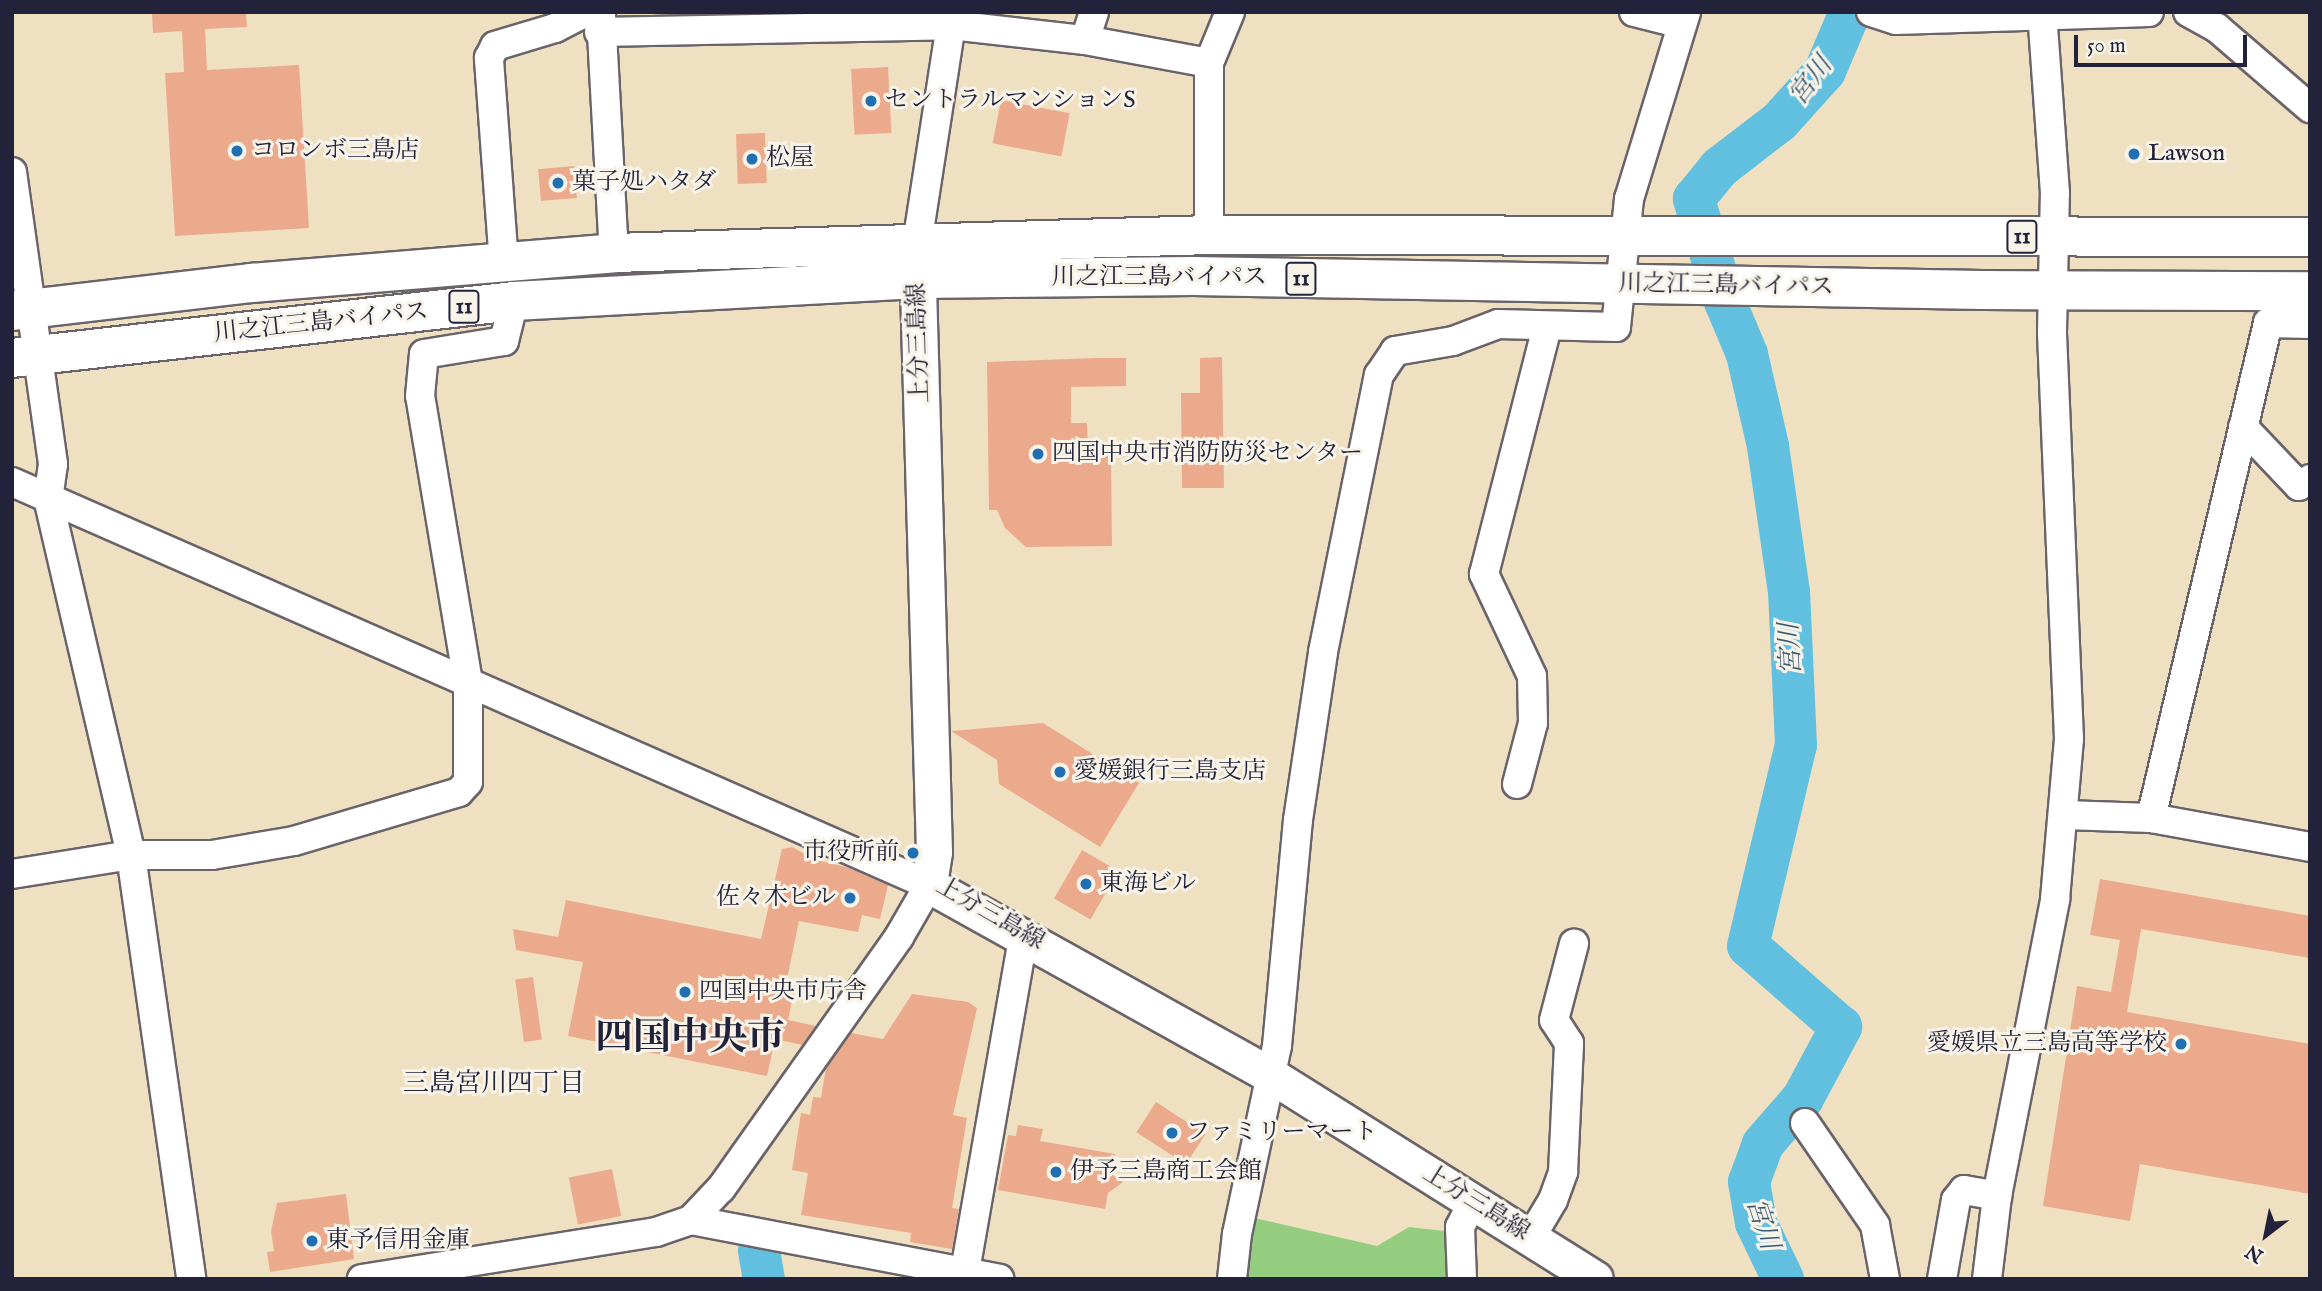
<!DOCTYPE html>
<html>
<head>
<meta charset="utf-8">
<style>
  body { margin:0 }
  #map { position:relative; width:2322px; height:1291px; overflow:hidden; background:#f0e0c2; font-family:"IM FELL English","Noto Serif JP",serif }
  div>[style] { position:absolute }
  .green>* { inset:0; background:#94cd80 }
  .river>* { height:42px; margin:-21px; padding:0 21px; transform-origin:21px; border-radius:21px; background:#61c0df }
  .building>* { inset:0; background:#ebaa8c; transform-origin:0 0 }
  .roads { filter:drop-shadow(2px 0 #6a646a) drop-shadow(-2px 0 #6a646a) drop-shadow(0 2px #6a646a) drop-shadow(0 -2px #6a646a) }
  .minor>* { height:28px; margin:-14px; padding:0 14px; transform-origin:14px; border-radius:14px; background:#fff }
  .major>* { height:35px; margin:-17.5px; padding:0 17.5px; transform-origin:17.5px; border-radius:17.5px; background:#fff }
  .highway>* { height:38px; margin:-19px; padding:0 19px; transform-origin:19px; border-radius:19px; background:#fff }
  .dots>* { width:19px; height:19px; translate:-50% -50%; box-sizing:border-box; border:4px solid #f7f3e8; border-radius:50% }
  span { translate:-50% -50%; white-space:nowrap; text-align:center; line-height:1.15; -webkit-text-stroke:6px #f7f3e8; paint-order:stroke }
  .shield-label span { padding:2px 5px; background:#f7f3e8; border:2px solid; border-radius:5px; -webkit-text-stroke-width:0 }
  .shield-label { font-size:23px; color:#22223b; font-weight:700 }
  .poi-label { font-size:24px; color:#22223b }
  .left { translate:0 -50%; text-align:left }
  .right { translate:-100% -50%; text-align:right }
  .street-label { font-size:24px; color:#22223b }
  .water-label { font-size:26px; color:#385974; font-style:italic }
  .neighbourhood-label { font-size:26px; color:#22223b }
  .town-label { font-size:38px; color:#22223b; font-weight:700 }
  .frame { position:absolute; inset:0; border:14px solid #22223b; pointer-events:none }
  .north { position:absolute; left:2231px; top:1200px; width:70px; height:70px; -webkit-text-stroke:5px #f7f3e8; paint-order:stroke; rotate:212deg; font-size:19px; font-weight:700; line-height:28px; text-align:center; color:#22223b }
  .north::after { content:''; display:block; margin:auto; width:24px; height:32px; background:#22223b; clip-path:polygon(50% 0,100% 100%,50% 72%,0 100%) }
  .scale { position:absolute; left:2074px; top:35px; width:173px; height:32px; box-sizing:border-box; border:4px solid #22223b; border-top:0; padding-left:9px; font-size:21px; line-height:24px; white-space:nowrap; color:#22223b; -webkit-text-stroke:5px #f7f3e8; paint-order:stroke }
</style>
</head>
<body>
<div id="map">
  <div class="green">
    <div style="clip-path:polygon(1246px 1216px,1377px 1246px,1409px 1227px,1453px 1232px,1453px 1279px,1240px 1279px)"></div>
  </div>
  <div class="river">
    <div style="left:759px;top:1251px;width:28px;rotate:80deg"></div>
    <div style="left:1783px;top:1279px;width:62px;rotate:-115.7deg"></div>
    <div style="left:1756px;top:1223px;width:42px;rotate:-99.7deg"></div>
    <div style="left:1749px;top:1182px;width:40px;rotate:-69.8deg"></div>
    <div style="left:1763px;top:1144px;width:61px;rotate:-49deg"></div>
    <div style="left:1803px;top:1098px;width:81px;rotate:-61.8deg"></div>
    <div style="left:1841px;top:1027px;width:123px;rotate:-138.9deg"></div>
    <div style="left:1748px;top:946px;width:207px;rotate:-76.6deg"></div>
    <div style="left:1796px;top:745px;width:153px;rotate:-92.6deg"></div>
    <div style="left:1789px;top:592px;width:148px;rotate:-98.2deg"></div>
    <div style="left:1768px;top:446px;width:94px;rotate:-102.9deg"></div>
    <div style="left:1747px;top:354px;width:56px;rotate:-112.9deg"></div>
    <div style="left:1725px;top:302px;width:108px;rotate:-106.8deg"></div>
    <div style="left:1694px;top:199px;width:40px;rotate:-51deg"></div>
    <div style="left:1719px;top:168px;width:77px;rotate:-37.6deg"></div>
    <div style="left:1780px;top:121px;width:67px;rotate:-48deg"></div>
    <div style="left:1825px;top:71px;width:64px;rotate:-67deg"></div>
  </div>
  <div class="building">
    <div style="clip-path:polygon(152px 12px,246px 12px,247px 27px,205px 29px,207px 70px,299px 65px,309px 228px,175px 236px,165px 73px,184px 72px,182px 31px,153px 33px)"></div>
    <div style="left:888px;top:67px;width:66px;height:37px;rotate:87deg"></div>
    <div style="left:1001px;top:100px;width:70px;height:44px;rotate:11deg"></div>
    <div style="left:765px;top:133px;width:50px;height:29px;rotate:88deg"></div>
    <div style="left:574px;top:166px;width:32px;height:36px;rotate:85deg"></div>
    <div style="clip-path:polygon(1222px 357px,1224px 488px,1182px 488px,1181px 393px,1200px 393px,1200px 358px)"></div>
    <div style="clip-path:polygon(1096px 358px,1126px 358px,1126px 386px,1071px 387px,1071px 423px,1087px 423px,1088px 455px,1111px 454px,1112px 546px,1026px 547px,1005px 528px,997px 510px,989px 510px,987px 362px)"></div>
    <div style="clip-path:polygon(1043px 723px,1139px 783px,1100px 847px,999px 784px,997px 760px,951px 731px)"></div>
    <div style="clip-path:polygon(792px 847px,816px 860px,846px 867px,888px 885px,880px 919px,862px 915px,858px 932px,799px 921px,786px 984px,795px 985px,788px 1020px,816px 1026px,802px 1045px,775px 1039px,767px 1076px,568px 1036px,583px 962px,516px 950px,513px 929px,558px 937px,566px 900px,761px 939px,782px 849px)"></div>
    <div style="left:1082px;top:850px;width:42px;height:56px;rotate:30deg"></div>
    <div style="clip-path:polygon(2100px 879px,2310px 916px,2310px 958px,2141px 929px,2127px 1012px,2310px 1044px,2310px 1194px,2140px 1164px,2130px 1221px,2043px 1206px,2077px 986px,2111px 992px,2120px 940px,2090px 935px)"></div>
    <div style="left:533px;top:977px;width:63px;height:18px;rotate:82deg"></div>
    <div style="clip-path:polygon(912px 994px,968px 1002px,977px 1008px,953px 1115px,967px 1118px,952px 1208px,959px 1209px,952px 1249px,910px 1242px,911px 1233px,801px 1215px,808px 1173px,792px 1170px,801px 1113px,810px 1115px,813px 1097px,821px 1098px,826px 1068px,851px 1033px,883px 1039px)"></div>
    <div style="left:1156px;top:1102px;width:59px;height:36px;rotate:33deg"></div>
    <div style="clip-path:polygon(1018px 1125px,1043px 1129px,1040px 1141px,1115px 1154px,1111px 1174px,1123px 1182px,1108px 1193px,1105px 1209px,998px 1190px,1008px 1135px,1016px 1136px)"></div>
    <div style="left:612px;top:1169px;width:48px;height:44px;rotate:79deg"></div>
    <div style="clip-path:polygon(346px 1194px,354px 1259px,270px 1272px,267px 1252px,274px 1251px,271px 1231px,277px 1203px)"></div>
  </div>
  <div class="roads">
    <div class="minor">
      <div style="left:1634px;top:12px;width:49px;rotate:14deg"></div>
      <div style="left:1871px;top:12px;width:26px;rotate:18deg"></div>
      <div style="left:1896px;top:20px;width:253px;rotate:-1.8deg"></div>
      <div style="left:2188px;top:12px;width:33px;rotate:29deg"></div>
      <div style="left:2217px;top:28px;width:123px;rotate:40.7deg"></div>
      <div style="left:601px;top:15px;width:238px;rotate:86.9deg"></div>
      <div style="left:599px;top:32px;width:352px;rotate:-1.1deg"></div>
      <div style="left:951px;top:25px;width:135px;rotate:6.4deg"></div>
      <div style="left:1085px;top:40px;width:126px;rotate:10.5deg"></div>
      <div style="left:1085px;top:40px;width:29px;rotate:-72deg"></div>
      <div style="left:12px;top:172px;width:295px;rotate:82deg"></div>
      <div style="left:53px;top:464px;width:34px;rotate:98deg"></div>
      <div style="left:48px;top:498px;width:367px;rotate:76.9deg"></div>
      <div style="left:131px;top:855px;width:428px;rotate:81.9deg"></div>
      <div style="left:1209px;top:235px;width:172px;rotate:-90deg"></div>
      <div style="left:1209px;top:63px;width:55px;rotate:-67.6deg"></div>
      <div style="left:917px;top:244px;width:235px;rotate:-81.2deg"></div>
      <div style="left:504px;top:264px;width:207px;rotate:-94.2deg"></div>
      <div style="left:489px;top:58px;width:13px;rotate:-63deg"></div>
      <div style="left:495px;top:46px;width:63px;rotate:-16.7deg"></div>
      <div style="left:555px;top:28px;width:35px;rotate:-27deg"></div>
      <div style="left:2243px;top:427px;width:81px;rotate:46.5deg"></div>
      <div style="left:2299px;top:486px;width:13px;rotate:-32deg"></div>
      <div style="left:12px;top:482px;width:1002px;rotate:23.72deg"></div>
      <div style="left:929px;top:885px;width:60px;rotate:120deg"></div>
      <div style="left:899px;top:937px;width:308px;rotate:125.3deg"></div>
      <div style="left:721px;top:1188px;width:44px;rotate:133.2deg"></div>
      <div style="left:691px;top:1220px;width:37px;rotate:161deg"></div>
      <div style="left:656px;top:1232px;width:298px;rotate:170.9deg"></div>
      <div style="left:1517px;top:784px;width:63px;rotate:-75.3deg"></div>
      <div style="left:1533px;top:723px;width:47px;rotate:-91.2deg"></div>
      <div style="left:1532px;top:676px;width:113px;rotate:-115.2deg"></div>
      <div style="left:1484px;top:574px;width:256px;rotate:-75.7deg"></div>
      <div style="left:2065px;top:815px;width:86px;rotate:2deg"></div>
      <div style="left:2151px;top:818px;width:162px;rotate:10.3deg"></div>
      <div style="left:2151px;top:818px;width:509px;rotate:-76.7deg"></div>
      <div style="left:2268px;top:323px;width:42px;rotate:1.4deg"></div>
      <div style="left:12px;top:874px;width:121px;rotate:-9.1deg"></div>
      <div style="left:131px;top:855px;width:81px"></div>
      <div style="left:212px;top:855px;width:83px;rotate:-9.7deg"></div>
      <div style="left:294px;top:841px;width:172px;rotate:-16.5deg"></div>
      <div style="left:459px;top:792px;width:13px;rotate:-48deg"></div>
      <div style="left:468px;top:782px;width:100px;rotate:-90deg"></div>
      <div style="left:468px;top:682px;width:290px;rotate:-99.5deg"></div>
      <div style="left:420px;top:396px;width:42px;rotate:-84.6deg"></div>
      <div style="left:424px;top:354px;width:81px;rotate:-9.2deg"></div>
      <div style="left:504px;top:341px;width:41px;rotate:-76deg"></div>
      <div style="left:1805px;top:1123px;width:124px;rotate:55.5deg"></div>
      <div style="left:1875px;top:1225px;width:55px;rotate:79.5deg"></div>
      <div style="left:691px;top:1220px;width:314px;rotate:10.8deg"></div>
      <div style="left:1531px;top:1237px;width:43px;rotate:-59.3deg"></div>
      <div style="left:1553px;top:1200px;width:30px;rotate:-70deg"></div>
      <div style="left:1563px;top:1172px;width:129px;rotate:-87.3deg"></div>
      <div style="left:1569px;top:1043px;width:27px;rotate:-123deg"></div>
      <div style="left:1554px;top:1020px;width:79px;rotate:-75.3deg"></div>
      <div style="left:965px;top:1271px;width:342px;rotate:-80.1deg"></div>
      <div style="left:1232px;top:1279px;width:45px;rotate:-83.7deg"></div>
      <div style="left:1237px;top:1234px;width:192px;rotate:-78deg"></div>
      <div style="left:1277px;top:1046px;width:227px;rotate:-84.7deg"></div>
      <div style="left:1298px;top:820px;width:170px;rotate:-81.5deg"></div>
      <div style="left:1323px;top:652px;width:283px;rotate:-78.6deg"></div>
      <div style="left:1379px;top:375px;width:29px;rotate:-56deg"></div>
      <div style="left:1395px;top:351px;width:59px;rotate:-9.8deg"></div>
      <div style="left:1453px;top:341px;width:48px;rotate:-20.7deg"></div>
      <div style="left:1498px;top:324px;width:118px;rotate:1.5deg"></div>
      <div style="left:1616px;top:327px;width:129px;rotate:-84.2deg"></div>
      <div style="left:1629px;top:199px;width:195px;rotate:-73deg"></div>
      <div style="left:1462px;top:1279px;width:52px;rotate:-92.2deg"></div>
      <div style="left:1460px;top:1227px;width:30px;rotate:-63deg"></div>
      <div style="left:1942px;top:1279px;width:80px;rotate:-80deg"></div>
      <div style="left:1956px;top:1200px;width:13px;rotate:-51deg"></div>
      <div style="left:1964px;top:1190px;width:34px;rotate:10deg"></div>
      <div style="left:1987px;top:1279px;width:84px;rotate:-83.1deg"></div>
      <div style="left:1997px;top:1196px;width:303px;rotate:-78.9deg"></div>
      <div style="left:2055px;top:899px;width:161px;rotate:-85deg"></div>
      <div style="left:2069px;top:739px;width:407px;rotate:-92.4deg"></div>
      <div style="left:2052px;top:332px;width:139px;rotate:-88.8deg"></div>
      <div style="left:2055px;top:193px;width:181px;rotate:-94.1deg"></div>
    </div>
    <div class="major">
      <div style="left:917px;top:251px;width:601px;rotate:88.38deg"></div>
      <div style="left:934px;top:852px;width:33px;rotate:99deg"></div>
      <div style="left:929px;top:885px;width:393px;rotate:29.1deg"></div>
      <div style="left:1272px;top:1076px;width:381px;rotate:32.1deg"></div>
    </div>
    <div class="highway">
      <div style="left:12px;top:311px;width:242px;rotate:-6.7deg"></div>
      <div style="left:252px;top:283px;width:363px;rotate:-4.7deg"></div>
      <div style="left:614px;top:253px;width:595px;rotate:-1.73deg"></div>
      <div style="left:1209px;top:235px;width:1101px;rotate:0.1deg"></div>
      <div style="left:12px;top:358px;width:505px;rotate:-6.48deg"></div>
      <div style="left:514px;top:301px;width:404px;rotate:-3.1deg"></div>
      <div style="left:917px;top:279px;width:276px;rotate:-0.6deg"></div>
      <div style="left:1193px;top:276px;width:790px;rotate:1.02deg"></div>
      <div style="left:1983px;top:290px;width:327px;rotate:0.2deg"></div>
    </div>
  </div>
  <div class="dots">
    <div style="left:871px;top:101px;background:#1f6fb2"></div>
    <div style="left:237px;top:151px;background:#1f6fb2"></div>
    <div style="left:2134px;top:154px;background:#1f6fb2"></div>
    <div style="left:752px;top:159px;background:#1f6fb2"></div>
    <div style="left:558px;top:183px;background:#1f6fb2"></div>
    <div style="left:1038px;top:454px;background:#1f6fb2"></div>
    <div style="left:1060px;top:772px;background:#1f6fb2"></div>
    <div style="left:913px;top:853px;background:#1f6fb2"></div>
    <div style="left:1086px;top:884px;background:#1f6fb2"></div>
    <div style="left:850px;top:898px;background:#1f6fb2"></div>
    <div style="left:685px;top:992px;background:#1f6fb2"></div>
    <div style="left:2181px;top:1044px;background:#1f6fb2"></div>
    <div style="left:1172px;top:1133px;background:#1f6fb2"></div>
    <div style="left:1056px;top:1172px;background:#1f6fb2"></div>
    <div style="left:312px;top:1241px;background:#1f6fb2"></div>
  </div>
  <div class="shield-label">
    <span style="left:2022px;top:237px">11</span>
    <span style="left:1301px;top:279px">11</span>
    <span style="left:464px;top:307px">11</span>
  </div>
  <div class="poi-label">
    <span class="left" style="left:885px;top:101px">セントラルマンションS</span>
    <span class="left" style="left:251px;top:151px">コロンボ三島店</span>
    <span class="left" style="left:2148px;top:154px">Lawson</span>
    <span class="left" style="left:766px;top:159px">松屋</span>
    <span class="left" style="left:572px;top:183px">菓子処ハタダ</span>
    <span class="left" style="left:1052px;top:454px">四国中央市消防防災センター</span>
    <span class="left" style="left:1074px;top:772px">愛媛銀行三島支店</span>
    <span class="right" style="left:899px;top:853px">市役所前</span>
    <span class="left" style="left:1100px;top:884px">東海ビル</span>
    <span class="right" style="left:836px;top:898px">佐々木ビル</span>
    <span class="left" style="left:699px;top:992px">四国中央市庁舎</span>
    <span class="right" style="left:2167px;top:1044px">愛媛県立三島高等学校</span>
    <span class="left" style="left:1186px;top:1133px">ファミリーマート</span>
    <span class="left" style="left:1070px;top:1172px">伊予三島商工会館</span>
    <span class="left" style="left:326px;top:1241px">東予信用金庫</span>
  </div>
  <div class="street-label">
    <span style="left:1159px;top:278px">川之江三島バイパス</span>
    <span style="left:1726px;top:286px;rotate:1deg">川之江三島バイパス</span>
    <span style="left:321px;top:323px;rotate:-6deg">川之江三島バイパス</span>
    <span style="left:919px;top:343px;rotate:-92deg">上分三島線</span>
    <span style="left:990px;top:914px;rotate:30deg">上分三島線</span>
    <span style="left:1476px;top:1203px;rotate:32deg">上分三島線</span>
  </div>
  <div class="water-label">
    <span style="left:1811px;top:81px;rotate:-53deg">宮川</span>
    <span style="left:1791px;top:649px;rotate:-93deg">宮川</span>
    <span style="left:1762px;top:1224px;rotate:72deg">宮川</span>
  </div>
  <div class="neighbourhood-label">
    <span style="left:494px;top:1084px">三島宮川四丁目</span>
  </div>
  <div class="town-label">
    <span style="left:690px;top:1040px">四国中央市</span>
  </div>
  <div class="frame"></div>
  <div class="north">N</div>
  <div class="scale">50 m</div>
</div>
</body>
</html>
